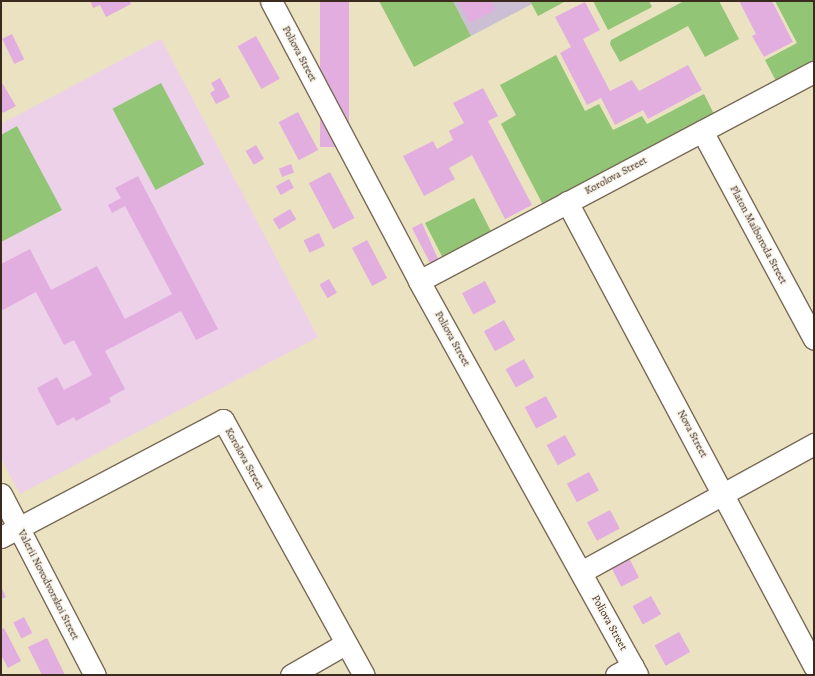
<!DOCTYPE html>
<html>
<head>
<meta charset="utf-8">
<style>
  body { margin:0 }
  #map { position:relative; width:815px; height:676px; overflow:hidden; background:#ebe2c1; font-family:Alegreya,serif }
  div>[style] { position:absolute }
  .built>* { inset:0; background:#edd1e9 }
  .industrial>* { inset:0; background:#ccbfd4 }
  .green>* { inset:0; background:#92c576; transform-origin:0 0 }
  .building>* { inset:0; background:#e2aee0; transform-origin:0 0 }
  .roads { filter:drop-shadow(1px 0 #796a57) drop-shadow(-1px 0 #796a57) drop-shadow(0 1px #796a57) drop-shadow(0 -1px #796a57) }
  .minor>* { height:21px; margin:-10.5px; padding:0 10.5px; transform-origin:10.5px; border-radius:10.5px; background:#fff }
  span { translate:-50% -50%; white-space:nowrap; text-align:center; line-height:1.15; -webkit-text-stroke:3px #f7f3e8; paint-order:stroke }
  .street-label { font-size:11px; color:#3b2a1e }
  .frame { position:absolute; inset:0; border:2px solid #3b2a1e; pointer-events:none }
</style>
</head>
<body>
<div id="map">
  <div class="built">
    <div style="clip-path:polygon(161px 39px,318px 337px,20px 494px,1px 458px,1px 124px)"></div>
  </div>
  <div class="industrial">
    <div style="clip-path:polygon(453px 1px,530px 1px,532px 4px,471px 36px)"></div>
  </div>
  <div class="green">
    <div style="clip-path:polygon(379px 1px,453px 1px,471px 36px,414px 67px)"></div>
    <div style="clip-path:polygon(530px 1px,566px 1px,538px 16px)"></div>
    <div style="clip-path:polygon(593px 1px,649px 1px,652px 7px,608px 30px)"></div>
    <div style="clip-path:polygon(684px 1px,719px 1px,739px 39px,705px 57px,688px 26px,620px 62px,610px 44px,611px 40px)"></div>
    <div style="clip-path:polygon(775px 1px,814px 1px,814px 62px,776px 81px,765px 60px,797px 43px)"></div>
    <div style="clip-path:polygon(556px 55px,585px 111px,599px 104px,613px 130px,642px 116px,647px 124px,704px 94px,714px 114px,543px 205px,501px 124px,516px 115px,500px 85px)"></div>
    <div style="left:161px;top:83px;width:92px;height:55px;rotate:62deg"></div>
    <div style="clip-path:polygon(17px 126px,62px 210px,1px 242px,1px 135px)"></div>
    <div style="left:474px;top:198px;width:38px;height:55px;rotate:63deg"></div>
  </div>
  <div class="building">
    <div style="clip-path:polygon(90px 1px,130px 1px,131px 4px,106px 17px,100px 5px,93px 8px)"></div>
    <div style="left:320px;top:1px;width:29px;height:146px"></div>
    <div style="clip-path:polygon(458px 1px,491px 1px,495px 10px,470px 23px)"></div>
    <div style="clip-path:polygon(739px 1px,772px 1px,793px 42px,764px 57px,752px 36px,756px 34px)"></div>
    <div style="clip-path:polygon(585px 2px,600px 30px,583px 39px,610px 91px,632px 80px,639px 91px,688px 65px,702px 90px,648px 119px,643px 110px,615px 125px,601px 98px,587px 105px,560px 53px,571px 47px,555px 17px)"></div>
    <div style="left:12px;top:34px;width:28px;height:11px;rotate:64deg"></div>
    <div style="left:256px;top:36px;width:49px;height:21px;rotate:61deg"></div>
    <div style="clip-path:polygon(220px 78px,230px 97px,216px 104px,210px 93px,215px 90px,211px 83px)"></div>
    <div style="clip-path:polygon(1px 81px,16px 106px,3px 113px,1px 110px)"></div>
    <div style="clip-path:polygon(483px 88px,498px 116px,488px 121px,532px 205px,505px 219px,472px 155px,449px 168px,455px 179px,424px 196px,403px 156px,433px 141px,437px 149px,453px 140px,449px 131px,464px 123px,453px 103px)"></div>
    <div style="left:298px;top:112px;width:43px;height:22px;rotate:62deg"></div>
    <div style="left:256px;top:145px;width:16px;height:12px;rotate:60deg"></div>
    <div style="left:291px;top:164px;width:9px;height:13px;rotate:69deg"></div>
    <div style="left:330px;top:172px;width:52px;height:24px;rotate:62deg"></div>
    <div style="clip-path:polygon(138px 176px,218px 329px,196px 340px,181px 311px,105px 351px,125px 389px,109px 398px,111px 402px,76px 421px,74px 417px,57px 426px,37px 388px,57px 377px,64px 390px,92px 375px,74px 340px,64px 345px,36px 292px,1px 311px,1px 264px,30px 249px,51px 290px,97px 266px,125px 319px,172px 294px,125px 206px,112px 213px,108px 205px,121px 198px,115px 188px)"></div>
    <div style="left:289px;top:179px;width:10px;height:15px;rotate:61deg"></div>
    <div style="left:290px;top:209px;width:12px;height:20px;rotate:59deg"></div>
    <div style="clip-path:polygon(422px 223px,438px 259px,430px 263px,412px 228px)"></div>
    <div style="left:319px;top:233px;width:14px;height:17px;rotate:65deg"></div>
    <div style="left:367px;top:240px;width:43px;height:17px;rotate:62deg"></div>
    <div style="left:329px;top:279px;width:16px;height:11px;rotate:60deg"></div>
    <div style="left:485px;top:281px;width:24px;height:26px;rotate:62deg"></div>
    <div style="left:504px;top:320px;width:23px;height:23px;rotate:61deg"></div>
    <div style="left:524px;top:359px;width:21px;height:21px;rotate:61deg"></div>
    <div style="left:546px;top:396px;width:24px;height:24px;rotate:62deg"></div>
    <div style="left:565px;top:435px;width:23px;height:21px;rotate:61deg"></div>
    <div style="left:589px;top:472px;width:21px;height:25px;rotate:62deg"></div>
    <div style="left:610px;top:510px;width:21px;height:26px;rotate:62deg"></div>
    <div style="left:629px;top:558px;width:22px;height:20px;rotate:63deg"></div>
    <div style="clip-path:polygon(1px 587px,6px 597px,1px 599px)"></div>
    <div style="left:651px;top:596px;width:21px;height:21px;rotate:61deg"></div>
    <div style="left:24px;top:617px;width:18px;height:12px;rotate:63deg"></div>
    <div style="clip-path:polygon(4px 628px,21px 661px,8px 668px,1px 655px,1px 630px)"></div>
    <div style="left:679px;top:632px;width:23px;height:28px;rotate:61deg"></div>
    <div style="clip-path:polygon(47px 638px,65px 675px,42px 675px,28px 647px)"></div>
  </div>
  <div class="roads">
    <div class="minor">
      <div style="left:271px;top:1px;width:317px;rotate:62.1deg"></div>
      <div style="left:419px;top:281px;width:450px;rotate:61deg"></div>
      <div style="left:702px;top:131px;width:236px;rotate:61.7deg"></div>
      <div style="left:567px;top:202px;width:526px;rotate:61.97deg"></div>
      <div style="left:419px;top:281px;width:447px;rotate:-27.9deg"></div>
      <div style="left:1px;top:494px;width:204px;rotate:62.6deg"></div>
      <div style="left:1px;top:537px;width:251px;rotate:-27.8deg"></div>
      <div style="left:223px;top:420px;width:291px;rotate:61.1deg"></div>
      <div style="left:581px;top:572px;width:266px;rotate:-28.8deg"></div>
      <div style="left:291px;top:675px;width:62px;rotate:-29.9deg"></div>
      <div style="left:616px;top:675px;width:19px;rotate:-28deg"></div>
    </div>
  </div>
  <div class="street-label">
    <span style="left:299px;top:54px;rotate:62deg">Poliova Street</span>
    <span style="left:616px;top:176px;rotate:-28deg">Korolova Street</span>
    <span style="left:758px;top:235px;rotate:62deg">Platon Maiboroda Street</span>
    <span style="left:452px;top:339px;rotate:61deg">Poliova Street</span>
    <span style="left:692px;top:434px;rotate:62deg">Nova Street</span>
    <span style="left:244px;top:459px;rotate:61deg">Korolova Street</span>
    <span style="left:48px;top:585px;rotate:63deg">Valerii Novodvorskoi Street</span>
    <span style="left:609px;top:623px;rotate:61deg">Poliova Street</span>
  </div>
  <div class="frame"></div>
</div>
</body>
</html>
